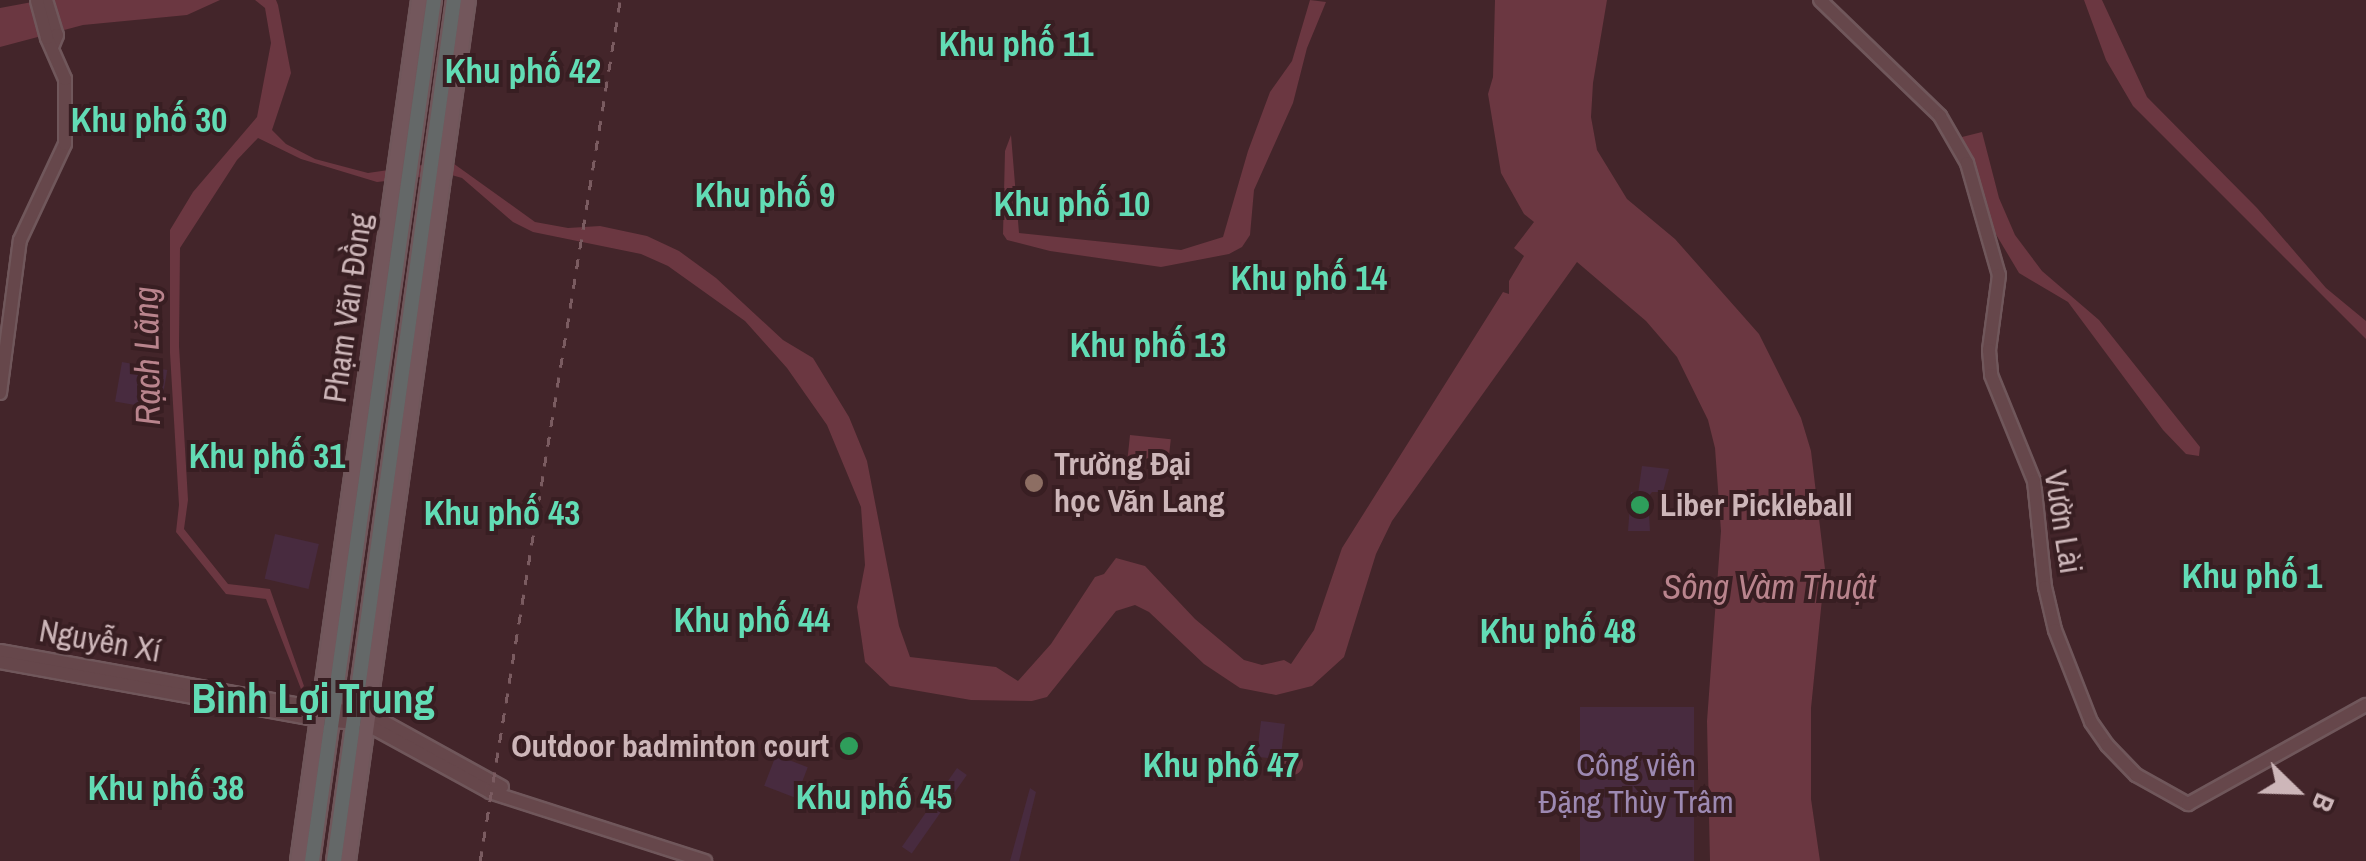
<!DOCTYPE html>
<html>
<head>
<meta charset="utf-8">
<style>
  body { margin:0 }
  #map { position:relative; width:2366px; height:861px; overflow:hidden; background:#43252a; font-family:"Archivo Narrow",sans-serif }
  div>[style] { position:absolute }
  .green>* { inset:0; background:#482b3f; transform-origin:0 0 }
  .water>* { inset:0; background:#6b3741; transform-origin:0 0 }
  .round { border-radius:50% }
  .roads { filter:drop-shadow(2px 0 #70575b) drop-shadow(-2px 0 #70575b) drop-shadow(0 2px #70575b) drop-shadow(0 -2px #70575b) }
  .secondary>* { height:12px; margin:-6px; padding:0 6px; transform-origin:6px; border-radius:6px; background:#66474b }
  .primary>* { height:14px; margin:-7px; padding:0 7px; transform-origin:7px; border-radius:7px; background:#73575c }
  .trunk>* { height:14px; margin:-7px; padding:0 7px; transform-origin:7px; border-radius:7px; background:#646868 }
  .rail>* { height:2.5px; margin-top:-1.25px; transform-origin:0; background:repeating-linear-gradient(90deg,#7a5b60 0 10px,transparent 0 20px) }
  .dots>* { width:28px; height:28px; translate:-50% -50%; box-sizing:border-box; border:5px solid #381e22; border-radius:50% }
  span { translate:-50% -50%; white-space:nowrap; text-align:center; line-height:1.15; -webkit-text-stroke:8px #381e22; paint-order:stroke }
  .street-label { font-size:32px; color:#cdb6b9 }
  .poi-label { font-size:32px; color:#cdb6b9; font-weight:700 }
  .left { translate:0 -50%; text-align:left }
  .right { translate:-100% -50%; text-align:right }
  .park-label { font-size:32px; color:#9d89b2 }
  .neighbourhood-label { font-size:35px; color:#62dcb5; font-weight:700 }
  .water-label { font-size:35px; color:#b9848d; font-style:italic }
  .district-label { font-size:42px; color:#62dcb5; font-weight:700 }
  .north { position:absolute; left:2246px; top:741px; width:100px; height:100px; -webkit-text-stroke:8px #381e22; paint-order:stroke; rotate:113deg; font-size:28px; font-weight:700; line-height:40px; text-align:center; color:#cdb6b9 }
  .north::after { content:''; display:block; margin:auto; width:35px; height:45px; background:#cdb6b9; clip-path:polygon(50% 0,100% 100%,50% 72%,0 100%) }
</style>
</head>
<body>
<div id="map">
  <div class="green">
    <div style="left:122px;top:362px;width:46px;height:40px;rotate:10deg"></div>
    <div style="clip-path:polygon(1642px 466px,1669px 469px,1663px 492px,1652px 492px,1648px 497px,1650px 531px,1628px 531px,1631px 492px,1638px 494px)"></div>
    <div style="left:275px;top:534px;width:45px;height:46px;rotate:13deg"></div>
    <div style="left:1580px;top:707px;width:114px;height:154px"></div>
    <div style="left:1261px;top:721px;width:24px;height:36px;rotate:7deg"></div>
    <div style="left:776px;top:755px;width:34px;height:33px;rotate:21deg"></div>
    <div style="left:957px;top:768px;width:12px;height:96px;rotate:35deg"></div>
    <div style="clip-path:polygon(1030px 788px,1036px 792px,1019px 861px,1010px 861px)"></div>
  </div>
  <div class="water">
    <div style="clip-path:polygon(43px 0,220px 0,187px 15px,83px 25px,0 47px,0 8px)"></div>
    <div style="clip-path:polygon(255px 0,276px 0,278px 5px,291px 73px,272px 130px,286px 144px,315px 159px,368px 173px,450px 161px,535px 222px,568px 228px,600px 226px,647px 236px,679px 251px,716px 278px,783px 340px,813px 358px,849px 417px,867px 461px,899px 626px,910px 657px,996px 667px,1018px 681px,1051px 644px,1095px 577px,1104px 574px,1116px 558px,1145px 566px,1195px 619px,1244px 660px,1262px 665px,1284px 660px,1291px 664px,1314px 630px,1342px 548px,1503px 292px,1509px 294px,1509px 281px,1524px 256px,1514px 248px,1534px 222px,1524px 214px,1501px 173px,1488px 94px,1493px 77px,1495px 0,1607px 0,1593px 83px,1591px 117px,1597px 150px,1627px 199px,1675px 239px,1759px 334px,1801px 418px,1811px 451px,1825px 569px,1811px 708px,1811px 799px,1820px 861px,1710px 861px,1707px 721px,1721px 531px,1715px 448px,1708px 420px,1677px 357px,1646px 321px,1577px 262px,1392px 521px,1376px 554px,1344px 657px,1312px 686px,1276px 695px,1240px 688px,1204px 664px,1149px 612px,1135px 605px,1116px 611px,1047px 697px,1032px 701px,971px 700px,890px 686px,865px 662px,857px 607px,865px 565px,861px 507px,827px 425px,787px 368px,745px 321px,668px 266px,641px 254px,533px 232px,513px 222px,462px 178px,448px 174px,377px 182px,301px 159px,258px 138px,237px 160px,180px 248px,179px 346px,188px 500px,184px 529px,228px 584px,270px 589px,304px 686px,301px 689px,266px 599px,226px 594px,176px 532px,179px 505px,170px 353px,170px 230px,193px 192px,257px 117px,271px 43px,265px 8px)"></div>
    <div style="clip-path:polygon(1310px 0,1326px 2px,1307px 48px,1293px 103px,1254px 190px,1250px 235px,1242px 247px,1229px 254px,1161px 267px,1050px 251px,1007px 240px,1003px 234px,1005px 151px,1011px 135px,1019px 233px,1181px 250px,1223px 237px,1248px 151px,1270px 92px,1292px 61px)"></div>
    <div style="clip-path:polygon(2084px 0,2102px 0,2147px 97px,2257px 208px,2326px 288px,2366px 321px,2366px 339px,2133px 106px,2106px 60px)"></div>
    <div style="clip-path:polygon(1982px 132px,1999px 198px,2015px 235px,2042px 271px,2099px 320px,2200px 447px,2199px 456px,2186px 454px,2163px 430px,2068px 302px,2019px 273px,1988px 221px,1958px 138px)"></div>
    <div style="left:1130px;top:435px;width:41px;height:22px;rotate:6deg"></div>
    <div class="round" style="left:1281px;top:753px;width:22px;height:22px"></div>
  </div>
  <div class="roads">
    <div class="secondary">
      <div style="left:46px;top:0;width:37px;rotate:73deg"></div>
      <div style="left:57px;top:35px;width:11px;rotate:112deg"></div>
      <div style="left:1820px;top:0;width:167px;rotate:44deg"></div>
      <div style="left:1940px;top:116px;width:54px;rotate:60.1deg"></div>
      <div style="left:1967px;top:163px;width:116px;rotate:74.1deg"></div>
      <div style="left:1999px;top:275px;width:76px;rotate:97.6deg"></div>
      <div style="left:1989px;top:350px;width:25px;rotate:85deg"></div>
      <div style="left:1991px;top:375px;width:114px;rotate:67.9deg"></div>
      <div style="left:2034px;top:481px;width:107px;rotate:84.1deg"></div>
      <div style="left:2045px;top:587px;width:44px;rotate:76.9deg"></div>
      <div style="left:2055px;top:630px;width:99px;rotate:68.6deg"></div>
      <div style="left:2091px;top:722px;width:28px;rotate:55deg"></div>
      <div style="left:2107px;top:745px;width:42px;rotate:46deg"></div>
      <div style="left:2136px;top:775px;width:60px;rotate:29.1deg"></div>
      <div style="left:2188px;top:804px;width:204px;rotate:-29.1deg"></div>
      <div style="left:0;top:393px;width:154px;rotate:-82.6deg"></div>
      <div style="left:20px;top:240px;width:106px;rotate:-64.9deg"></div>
      <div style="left:65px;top:144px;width:65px;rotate:-90deg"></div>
      <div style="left:65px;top:79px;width:45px;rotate:-113.7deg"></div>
      <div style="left:47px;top:38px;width:39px;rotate:-105deg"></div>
      <div style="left:0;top:651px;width:322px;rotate:10.2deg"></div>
      <div style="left:317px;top:708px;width:51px;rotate:5.6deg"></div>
      <div style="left:368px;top:713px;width:153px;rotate:28.9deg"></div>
      <div style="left:0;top:662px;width:320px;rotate:10.3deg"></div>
      <div style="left:315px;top:719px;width:51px;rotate:5.6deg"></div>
      <div style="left:366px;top:724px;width:141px;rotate:28.7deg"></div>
      <div style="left:490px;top:792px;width:226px;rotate:17.8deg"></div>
    </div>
    <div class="primary">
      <div style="left:298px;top:861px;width:869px;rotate:-82deg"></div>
      <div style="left:348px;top:861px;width:869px;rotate:-82.07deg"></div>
    </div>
    <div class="trunk">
      <div style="left:312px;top:861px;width:870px;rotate:-81.94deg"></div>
      <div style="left:334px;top:861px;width:869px;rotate:-82.07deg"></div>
    </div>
  </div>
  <div class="rail">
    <div style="left:480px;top:861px;width:872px;rotate:-80.76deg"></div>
  </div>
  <div class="dots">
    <div style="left:1034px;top:483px;background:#8d6e63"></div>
    <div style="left:1640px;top:505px;background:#2e9e5b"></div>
    <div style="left:849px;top:746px;background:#2e9e5b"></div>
  </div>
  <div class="street-label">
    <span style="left:348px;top:308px;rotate:-82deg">Phạm Văn Đồng</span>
    <span style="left:2063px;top:522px;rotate:81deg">Vườn Lài</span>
    <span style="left:100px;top:641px;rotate:10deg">Nguyễn Xí</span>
  </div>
  <div class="poi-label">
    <span class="left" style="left:1054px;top:483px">Trường Đại<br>học Văn Lang</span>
    <span class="left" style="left:1660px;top:505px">Liber Pickleball</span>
    <span class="right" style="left:829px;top:746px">Outdoor badminton court</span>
  </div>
  <div class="park-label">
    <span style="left:1636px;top:784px">Công viên<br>Đặng Thùy Trâm</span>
  </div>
  <div class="neighbourhood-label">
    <span style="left:1016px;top:44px">Khu phố 11</span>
    <span style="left:523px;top:71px">Khu phố 42</span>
    <span style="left:149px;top:120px">Khu phố 30</span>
    <span style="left:765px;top:195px">Khu phố 9</span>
    <span style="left:1072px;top:204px">Khu phố 10</span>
    <span style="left:1309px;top:278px">Khu phố 14</span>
    <span style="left:1148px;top:345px">Khu phố 13</span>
    <span style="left:267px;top:456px">Khu phố 31</span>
    <span style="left:502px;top:513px">Khu phố 43</span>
    <span style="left:2252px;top:576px">Khu phố 1</span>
    <span style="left:752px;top:620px">Khu phố 44</span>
    <span style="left:1558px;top:631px">Khu phố 48</span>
    <span style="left:1221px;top:765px">Khu phố 47</span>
    <span style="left:166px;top:788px">Khu phố 38</span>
    <span style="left:874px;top:797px">Khu phố 45</span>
  </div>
  <div class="water-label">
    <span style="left:147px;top:356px;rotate:-91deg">Rạch Lăng</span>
    <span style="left:1769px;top:587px">Sông Vàm Thuật</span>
  </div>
  <div class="district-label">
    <span style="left:313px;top:698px">Bình Lợi Trung</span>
  </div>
  <div class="north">B</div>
</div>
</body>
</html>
